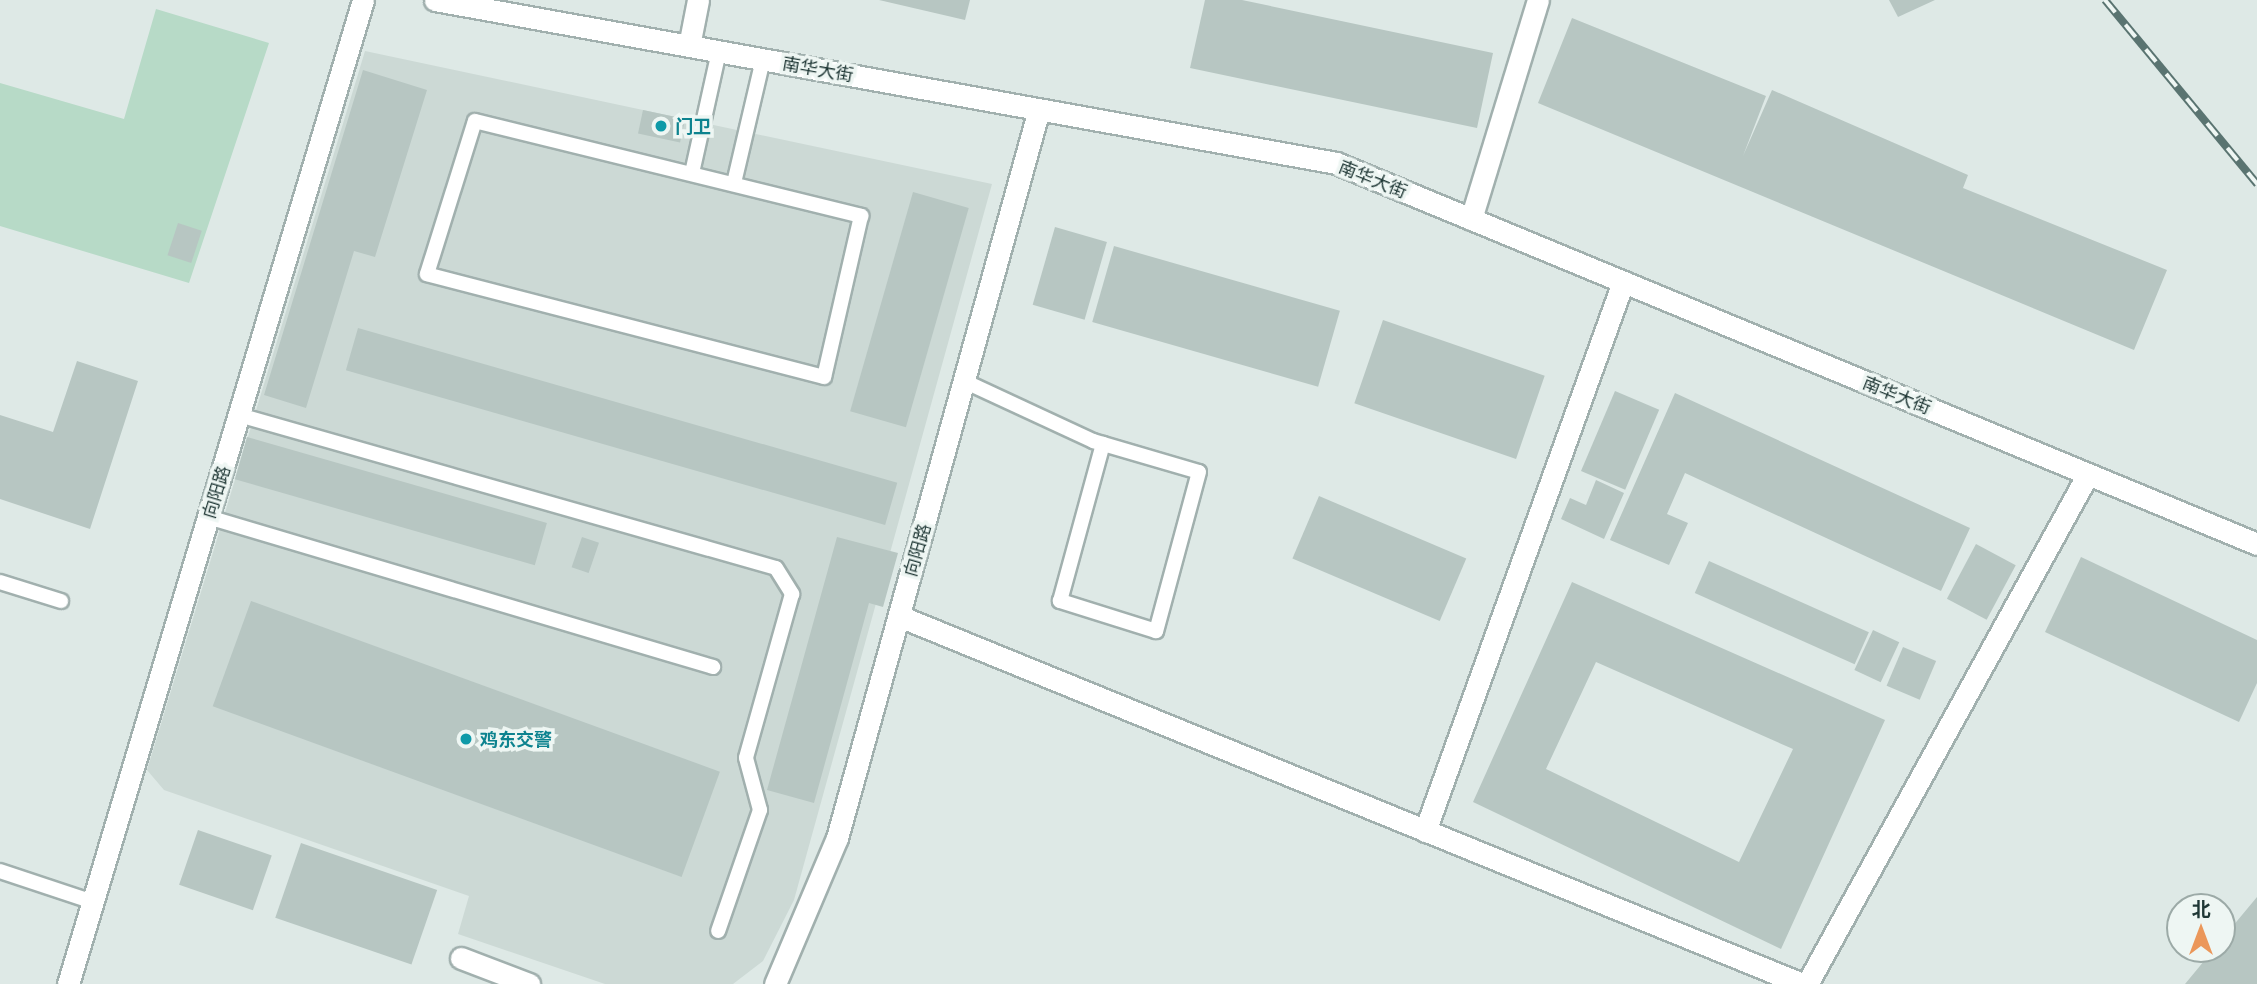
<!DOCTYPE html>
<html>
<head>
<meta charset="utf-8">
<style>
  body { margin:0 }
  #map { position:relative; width:2257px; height:984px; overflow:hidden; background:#dee9e6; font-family:"Open Sans","Noto Sans SC",sans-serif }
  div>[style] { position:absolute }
  .built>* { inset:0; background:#ccd9d5 }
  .green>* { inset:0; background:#b7dac7 }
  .building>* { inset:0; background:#b7c6c2; transform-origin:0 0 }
  .roads { filter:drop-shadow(2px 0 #a1b0ae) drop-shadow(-2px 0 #a1b0ae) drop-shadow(0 2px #a1b0ae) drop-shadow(0 -2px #a1b0ae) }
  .service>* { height:14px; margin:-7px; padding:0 7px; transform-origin:7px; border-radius:7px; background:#fff }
  .minor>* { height:21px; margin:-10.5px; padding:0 10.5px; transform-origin:10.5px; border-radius:10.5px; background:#fff }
  .secondary>* { height:21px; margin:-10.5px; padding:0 10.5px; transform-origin:10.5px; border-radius:10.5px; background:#fff }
  .rail>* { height:8px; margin-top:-4px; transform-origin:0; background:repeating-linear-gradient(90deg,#eef6f3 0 16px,#5a7471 0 32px); box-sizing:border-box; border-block:2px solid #5a7471 }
  .dots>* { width:19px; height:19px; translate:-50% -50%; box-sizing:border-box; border:4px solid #eef6f3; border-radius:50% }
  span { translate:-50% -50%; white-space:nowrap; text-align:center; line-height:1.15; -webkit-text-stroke:7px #eef6f3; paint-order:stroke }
  .street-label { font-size:18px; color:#203836 }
  .culture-label { font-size:18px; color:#0d838f; font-weight:700 }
  .left { translate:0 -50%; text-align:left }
  .north { position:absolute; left:2166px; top:893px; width:70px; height:70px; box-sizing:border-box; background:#eef6f3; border:2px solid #9caaa7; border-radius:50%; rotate:0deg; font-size:19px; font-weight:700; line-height:28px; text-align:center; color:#203836 }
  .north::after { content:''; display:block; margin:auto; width:24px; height:32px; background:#eb975a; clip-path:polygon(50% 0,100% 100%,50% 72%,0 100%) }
</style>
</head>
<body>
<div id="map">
  <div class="built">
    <div style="clip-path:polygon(365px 51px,992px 184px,794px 900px,763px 961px,733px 984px,605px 984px,458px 934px,469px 896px,164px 790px,147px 770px)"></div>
  </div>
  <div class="green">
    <div style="clip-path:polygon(156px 9px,269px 43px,189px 283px,0 226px,0 83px,124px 119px)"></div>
  </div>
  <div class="building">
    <div style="clip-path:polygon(879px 0,970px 0,965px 20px)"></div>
    <div style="clip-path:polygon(1205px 0,1242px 0,1493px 53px,1477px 128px,1190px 68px)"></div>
    <div style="clip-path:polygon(1889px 0,1935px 0,1898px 17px)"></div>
    <div style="clip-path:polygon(1572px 18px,1766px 96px,1743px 156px,1772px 90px,1968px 175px,1963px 188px,2167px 270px,2134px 350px,1538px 103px)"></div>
    <div style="clip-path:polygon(363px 70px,427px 90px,375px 257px,354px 251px,306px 408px,264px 395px)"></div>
    <div style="left:643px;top:110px;width:43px;height:24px;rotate:12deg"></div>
    <div style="left:913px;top:192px;width:58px;height:228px;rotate:16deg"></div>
    <div style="left:178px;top:223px;width:25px;height:34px;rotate:18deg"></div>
    <div style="left:1055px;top:227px;width:54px;height:81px;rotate:16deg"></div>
    <div style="left:1114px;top:246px;width:235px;height:79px;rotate:16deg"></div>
    <div style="left:1383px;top:320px;width:171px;height:88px;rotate:19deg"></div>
    <div style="left:358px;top:328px;width:561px;height:44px;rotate:16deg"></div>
    <div style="clip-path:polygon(77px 361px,138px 381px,90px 529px,0 499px,0 415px,53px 432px)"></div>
    <div style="left:1615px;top:391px;width:48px;height:87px;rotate:23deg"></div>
    <div style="clip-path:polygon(1675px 393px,1970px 528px,1941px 591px,1685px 473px,1667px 514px,1688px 523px,1669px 565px,1610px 540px)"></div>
    <div style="left:247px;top:437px;width:312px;height:44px;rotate:16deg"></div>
    <div style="clip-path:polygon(1596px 480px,1624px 493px,1604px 539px,1561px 519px,1570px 498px,1586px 505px)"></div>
    <div style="left:1319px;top:496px;width:160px;height:68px;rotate:23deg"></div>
    <div style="left:582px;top:537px;width:18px;height:32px;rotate:19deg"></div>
    <div style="clip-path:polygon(837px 537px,898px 553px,883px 607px,869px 603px,814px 803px,767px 790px)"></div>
    <div style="left:1976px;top:544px;width:45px;height:62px;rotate:28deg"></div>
    <div style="clip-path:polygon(2081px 557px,2257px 640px,2257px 683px,2239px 722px,2045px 632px)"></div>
    <div style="left:1709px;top:561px;width:175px;height:35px;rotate:24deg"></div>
    <div style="clip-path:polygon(evenodd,1572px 582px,1885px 720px,1781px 949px,1473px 802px,1572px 582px,1596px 662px,1793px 749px,1739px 862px,1546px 769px,1596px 662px)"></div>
    <div style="left:251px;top:601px;width:499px;height:112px;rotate:20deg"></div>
    <div style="left:1873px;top:630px;width:29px;height:44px;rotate:25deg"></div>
    <div style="left:1903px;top:647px;width:36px;height:42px;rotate:23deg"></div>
    <div style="left:198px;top:830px;width:78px;height:58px;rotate:19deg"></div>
    <div style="left:301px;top:843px;width:144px;height:79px;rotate:19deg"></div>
    <div style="clip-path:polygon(2257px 897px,2257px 984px,2185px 984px,2214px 949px,2222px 949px,2222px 939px)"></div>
  </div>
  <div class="roads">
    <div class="service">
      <div style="left:475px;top:121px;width:398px;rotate:13.8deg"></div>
      <div style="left:861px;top:216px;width:165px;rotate:102.9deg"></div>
      <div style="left:824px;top:377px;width:410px;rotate:-165.5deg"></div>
      <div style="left:427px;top:274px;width:160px;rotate:-72.6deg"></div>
      <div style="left:692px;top:173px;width:125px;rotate:-77.5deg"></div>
      <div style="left:734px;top:183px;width:127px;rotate:-76.8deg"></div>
      <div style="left:964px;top:381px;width:142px;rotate:24.9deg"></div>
      <div style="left:1093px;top:441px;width:110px;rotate:16.3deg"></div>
      <div style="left:1199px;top:472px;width:165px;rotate:105.1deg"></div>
      <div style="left:1156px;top:631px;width:101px;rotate:-162.6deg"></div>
      <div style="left:1060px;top:601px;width:163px;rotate:-74.7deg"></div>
      <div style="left:239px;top:415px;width:558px;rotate:15.9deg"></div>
      <div style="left:776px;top:568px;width:31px;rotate:58deg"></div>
      <div style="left:792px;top:594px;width:170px;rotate:105.7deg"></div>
      <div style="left:746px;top:758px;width:54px;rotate:74.9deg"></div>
      <div style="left:760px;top:810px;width:128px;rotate:109.1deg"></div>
      <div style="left:208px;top:517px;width:527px;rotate:16.54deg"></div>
      <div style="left:0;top:582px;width:64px;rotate:17.3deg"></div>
      <div style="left:0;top:871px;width:98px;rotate:18.4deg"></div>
    </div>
    <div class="minor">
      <div style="left:689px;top:46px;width:47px;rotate:-78.9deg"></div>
      <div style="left:1471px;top:219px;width:229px;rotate:-73deg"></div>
      <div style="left:899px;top:616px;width:975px;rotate:22.17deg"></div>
      <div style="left:1425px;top:831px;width:584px;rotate:-70.17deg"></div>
      <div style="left:461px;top:958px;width:73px;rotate:20.9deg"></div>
      <div style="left:68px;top:984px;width:1027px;rotate:-73.31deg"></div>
      <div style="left:775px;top:984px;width:159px;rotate:-67deg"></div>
      <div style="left:837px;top:838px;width:756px;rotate:-74.51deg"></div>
      <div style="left:1807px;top:984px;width:582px;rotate:-61.15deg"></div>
    </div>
    <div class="secondary">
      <div style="left:435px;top:0;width:916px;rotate:10.25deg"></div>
      <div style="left:1336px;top:163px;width:997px;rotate:22.47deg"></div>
    </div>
  </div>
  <div class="rail">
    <div style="left:2105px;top:0;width:239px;rotate:50.4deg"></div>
  </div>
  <div class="dots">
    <div style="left:661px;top:126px;background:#0f9aa8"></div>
    <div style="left:466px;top:739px;background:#0f9aa8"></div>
  </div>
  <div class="street-label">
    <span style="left:818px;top:69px;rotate:10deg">南华大街</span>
    <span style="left:1373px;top:179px;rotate:22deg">南华大街</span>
    <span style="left:1897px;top:395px;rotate:22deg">南华大街</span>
    <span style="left:216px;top:492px;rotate:-73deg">向阳路</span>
    <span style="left:917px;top:550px;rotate:-74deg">向阳路</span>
  </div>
  <div class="culture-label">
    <span class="left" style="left:675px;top:126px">门卫</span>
    <span class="left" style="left:480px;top:739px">鸡东交警</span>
  </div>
  <div class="north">北</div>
</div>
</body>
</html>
